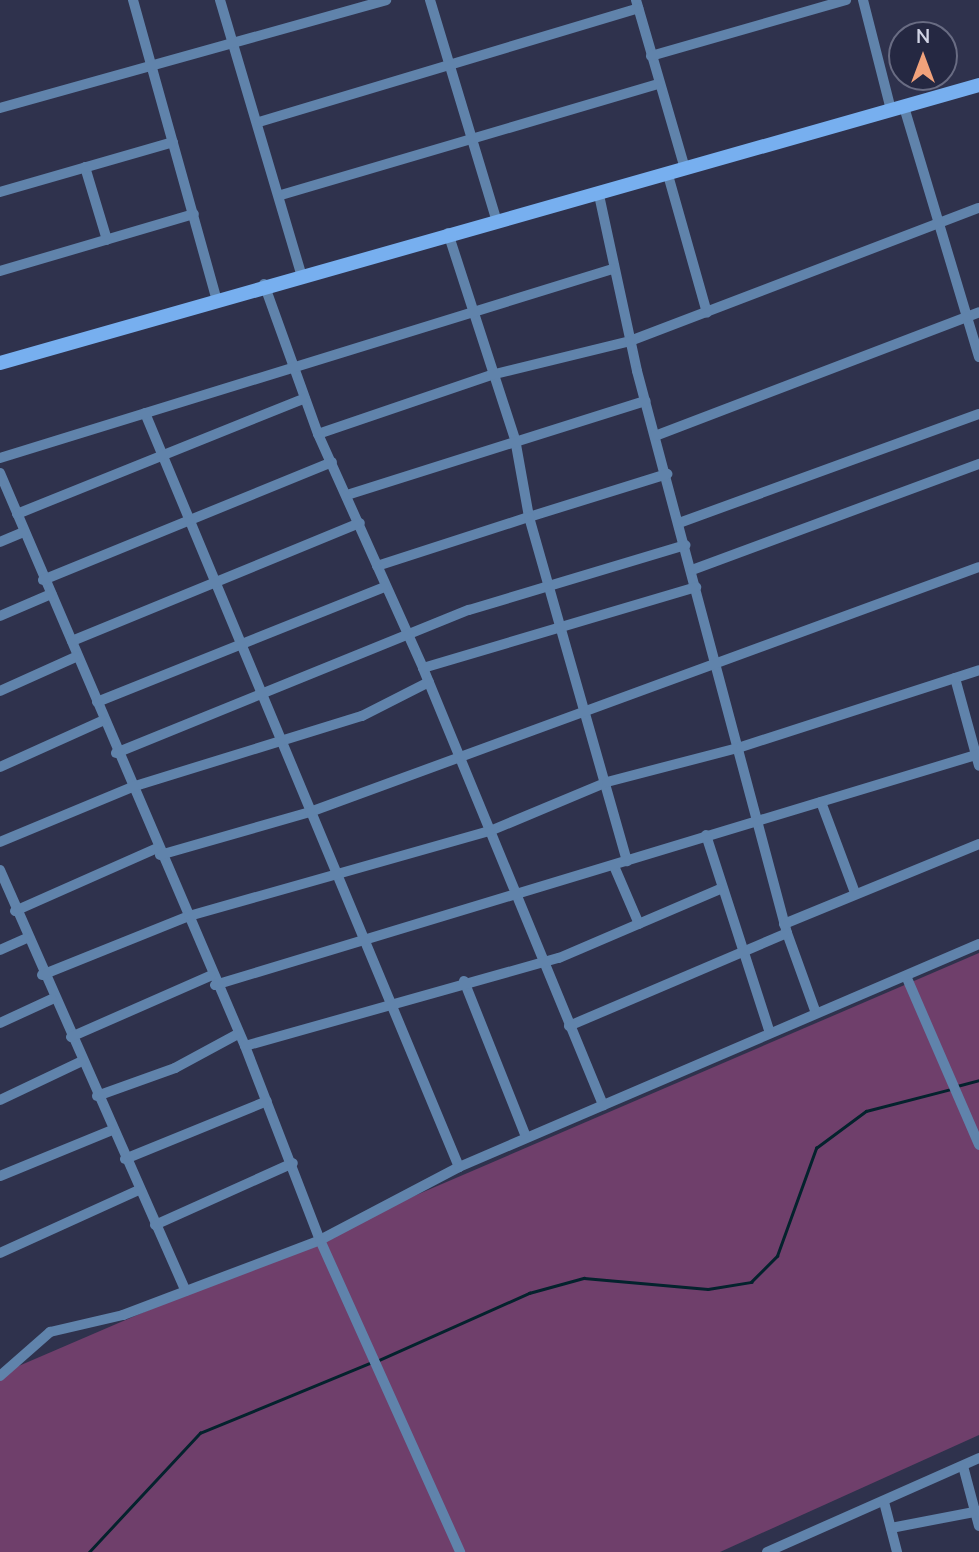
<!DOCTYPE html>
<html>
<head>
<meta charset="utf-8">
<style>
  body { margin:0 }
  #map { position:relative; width:979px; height:1552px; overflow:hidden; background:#2f324d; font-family:"Nunito Sans",sans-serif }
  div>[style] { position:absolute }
  .green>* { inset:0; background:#6f3f6b }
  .stream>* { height:2.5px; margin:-1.25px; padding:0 1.25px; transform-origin:1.25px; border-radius:1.25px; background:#04222d }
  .street>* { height:10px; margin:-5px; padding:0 5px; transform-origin:5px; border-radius:5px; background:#6083ab }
  .secondary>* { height:14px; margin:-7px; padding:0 7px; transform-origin:7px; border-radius:7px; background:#77afef }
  span { translate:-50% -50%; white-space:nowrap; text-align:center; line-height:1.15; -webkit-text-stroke:7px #252842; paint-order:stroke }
  .north { position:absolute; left:888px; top:21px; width:70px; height:70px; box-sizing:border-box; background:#252842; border:2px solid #696c83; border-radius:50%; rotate:0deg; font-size:19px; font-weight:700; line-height:28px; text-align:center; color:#d0d3e4 }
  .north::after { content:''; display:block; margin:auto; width:24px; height:32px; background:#f1a27b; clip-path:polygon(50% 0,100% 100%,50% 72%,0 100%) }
</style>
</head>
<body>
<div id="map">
  <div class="green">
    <div style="clip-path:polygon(979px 953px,979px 1435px,720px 1552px,0 1552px,0 1374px)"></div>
  </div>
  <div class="stream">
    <div style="left:957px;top:1086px;width:23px;rotate:-15deg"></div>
    <div style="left:377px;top:1361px;width:167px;rotate:-24.1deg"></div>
    <div style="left:529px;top:1293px;width:57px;rotate:-15.3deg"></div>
    <div style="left:584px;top:1278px;width:124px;rotate:5.1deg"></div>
    <div style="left:708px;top:1289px;width:44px;rotate:-9.2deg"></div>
    <div style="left:751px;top:1282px;width:37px;rotate:-45deg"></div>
    <div style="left:777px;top:1256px;width:115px;rotate:-70.1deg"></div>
    <div style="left:816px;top:1148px;width:62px;rotate:-36.5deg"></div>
    <div style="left:866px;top:1111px;width:88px;rotate:-14.5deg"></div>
    <div style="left:89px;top:1552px;width:163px;rotate:-47deg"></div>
    <div style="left:200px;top:1433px;width:184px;rotate:-22.4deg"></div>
  </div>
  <div class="street">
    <div style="left:133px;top:0;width:309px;rotate:74.4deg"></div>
    <div style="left:220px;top:0;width:286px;rotate:73.5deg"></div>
    <div style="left:430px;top:0;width:228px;rotate:73.2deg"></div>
    <div style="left:636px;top:0;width:176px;rotate:73.8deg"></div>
    <div style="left:863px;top:0;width:114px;rotate:75.7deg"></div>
    <div style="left:651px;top:56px;width:203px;rotate:-16deg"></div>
    <div style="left:904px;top:107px;width:261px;rotate:73.3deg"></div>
    <div style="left:0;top:108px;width:401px;rotate:-15.6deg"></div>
    <div style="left:259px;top:122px;width:396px;rotate:-16.7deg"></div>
    <div style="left:85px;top:167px;width:76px;rotate:73.2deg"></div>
    <div style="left:668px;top:175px;width:143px;rotate:74.2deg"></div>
    <div style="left:0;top:192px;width:180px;rotate:-16.1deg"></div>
    <div style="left:281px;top:195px;width:393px;rotate:-16.4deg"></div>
    <div style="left:599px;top:195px;width:180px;rotate:77.8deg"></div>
    <div style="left:637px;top:371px;width:582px;rotate:75.06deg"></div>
    <div style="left:787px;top:933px;width:85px;rotate:70.1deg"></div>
    <div style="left:448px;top:233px;width:217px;rotate:72deg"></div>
    <div style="left:515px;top:439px;width:79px;rotate:79.8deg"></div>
    <div style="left:529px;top:517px;width:145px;rotate:-17.3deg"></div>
    <div style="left:0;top:271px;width:202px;rotate:-16.4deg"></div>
    <div style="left:264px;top:284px;width:159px;rotate:70.2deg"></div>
    <div style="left:318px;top:434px;width:256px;rotate:65.8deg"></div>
    <div style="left:423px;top:668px;width:473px;rotate:67.6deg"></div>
    <div style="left:145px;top:413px;width:817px;rotate:67.39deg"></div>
    <div style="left:318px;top:434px;width:183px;rotate:-18.8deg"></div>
    <div style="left:491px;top:375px;width:143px;rotate:-13.7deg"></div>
    <div style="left:630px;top:341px;width:373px;rotate:-20.9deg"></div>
    <div style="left:655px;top:436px;width:347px;rotate:-20.9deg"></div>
    <div style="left:0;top:458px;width:641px;rotate:-17.14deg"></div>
    <div style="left:0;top:473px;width:623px;rotate:66.85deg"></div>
    <div style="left:245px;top:1046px;width:208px;rotate:68.9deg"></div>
    <div style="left:320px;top:1240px;width:342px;rotate:65.8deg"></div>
    <div style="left:347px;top:495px;width:313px;rotate:-17.5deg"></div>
    <div style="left:17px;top:514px;width:310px;rotate:-21.9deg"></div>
    <div style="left:679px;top:523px;width:319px;rotate:-20deg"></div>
    <div style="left:0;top:542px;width:26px;rotate:-23deg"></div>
    <div style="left:377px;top:566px;width:160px;rotate:-17.9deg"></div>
    <div style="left:529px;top:517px;width:358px;rotate:74.1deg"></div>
    <div style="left:692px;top:570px;width:306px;rotate:-20.3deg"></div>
    <div style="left:43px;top:580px;width:312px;rotate:-22.2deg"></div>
    <div style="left:0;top:616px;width:56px;rotate:-23.3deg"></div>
    <div style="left:72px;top:641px;width:311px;rotate:-22.3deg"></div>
    <div style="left:423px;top:668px;width:285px;rotate:-16.5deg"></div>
    <div style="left:955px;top:678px;width:91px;rotate:74.7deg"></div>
    <div style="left:0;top:691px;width:85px;rotate:-24.2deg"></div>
    <div style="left:97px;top:702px;width:310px;rotate:-21.8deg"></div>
    <div style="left:116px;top:753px;width:381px;rotate:-22.1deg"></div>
    <div style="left:469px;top:610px;width:226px;rotate:-16.7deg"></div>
    <div style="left:0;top:767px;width:114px;rotate:-24.3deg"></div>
    <div style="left:821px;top:802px;width:97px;rotate:69.5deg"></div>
    <div style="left:706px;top:835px;width:208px;rotate:72.1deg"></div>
    <div style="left:0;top:842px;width:143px;rotate:-22.6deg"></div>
    <div style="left:132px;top:787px;width:241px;rotate:-17.2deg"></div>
    <div style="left:362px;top:716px;width:75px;rotate:-26.9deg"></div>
    <div style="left:160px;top:855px;width:156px;rotate:-16deg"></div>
    <div style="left:310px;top:812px;width:712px;rotate:-20.11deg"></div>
    <div style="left:614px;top:866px;width:63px;rotate:66.7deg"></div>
    <div style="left:0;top:870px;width:460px;rotate:66.2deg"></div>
    <div style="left:15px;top:911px;width:155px;rotate:-23.9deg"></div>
    <div style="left:784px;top:924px;width:211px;rotate:-22.3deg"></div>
    <div style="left:0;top:950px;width:30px;rotate:-24deg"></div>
    <div style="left:42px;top:975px;width:158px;rotate:-21.9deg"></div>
    <div style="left:189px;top:916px;width:313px;rotate:-15.8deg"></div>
    <div style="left:490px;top:831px;width:127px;rotate:-22.7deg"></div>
    <div style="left:607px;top:782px;width:138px;rotate:-14.6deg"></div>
    <div style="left:741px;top:747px;width:250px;rotate:-17.9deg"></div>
    <div style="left:906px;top:976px;width:184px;rotate:66.6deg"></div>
    <div style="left:464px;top:981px;width:168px;rotate:68.3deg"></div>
    <div style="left:215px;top:985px;width:798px;rotate:-16.82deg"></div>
    <div style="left:0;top:1023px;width:57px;rotate:-24.8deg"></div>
    <div style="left:569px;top:1026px;width:237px;rotate:-23.1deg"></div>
    <div style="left:71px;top:1037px;width:152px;rotate:-23.7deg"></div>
    <div style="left:245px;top:1046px;width:326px;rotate:-15.7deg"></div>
    <div style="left:559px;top:958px;width:175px;rotate:-23.2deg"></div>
    <div style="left:97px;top:1096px;width:83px;rotate:-19.7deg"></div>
    <div style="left:175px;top:1068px;width:72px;rotate:-28.4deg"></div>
    <div style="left:0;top:1100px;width:91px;rotate:-25.4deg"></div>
    <div style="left:125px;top:1159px;width:153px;rotate:-22.2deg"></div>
    <div style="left:0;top:1176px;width:121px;rotate:-22.3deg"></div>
    <div style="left:155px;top:1225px;width:151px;rotate:-24.2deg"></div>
    <div style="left:0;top:1253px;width:153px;rotate:-24.4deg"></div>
    <div style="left:0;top:1376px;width:67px;rotate:-41.3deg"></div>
    <div style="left:50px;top:1332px;width:75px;rotate:-13.1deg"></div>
    <div style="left:123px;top:1315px;width:211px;rotate:-20.8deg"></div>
    <div style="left:320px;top:1240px;width:157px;rotate:-27.7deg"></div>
    <div style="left:459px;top:1167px;width:566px;rotate:-23.21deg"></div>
    <div style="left:963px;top:1466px;width:62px;rotate:75.1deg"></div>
    <div style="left:884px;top:1502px;width:52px;rotate:75.4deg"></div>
    <div style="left:891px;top:1528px;width:90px;rotate:-10.9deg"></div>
    <div style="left:767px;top:1552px;width:232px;rotate:-23.9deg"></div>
  </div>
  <div class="secondary">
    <div style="left:0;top:363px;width:1018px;rotate:-15.85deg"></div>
  </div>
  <div class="north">N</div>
</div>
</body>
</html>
